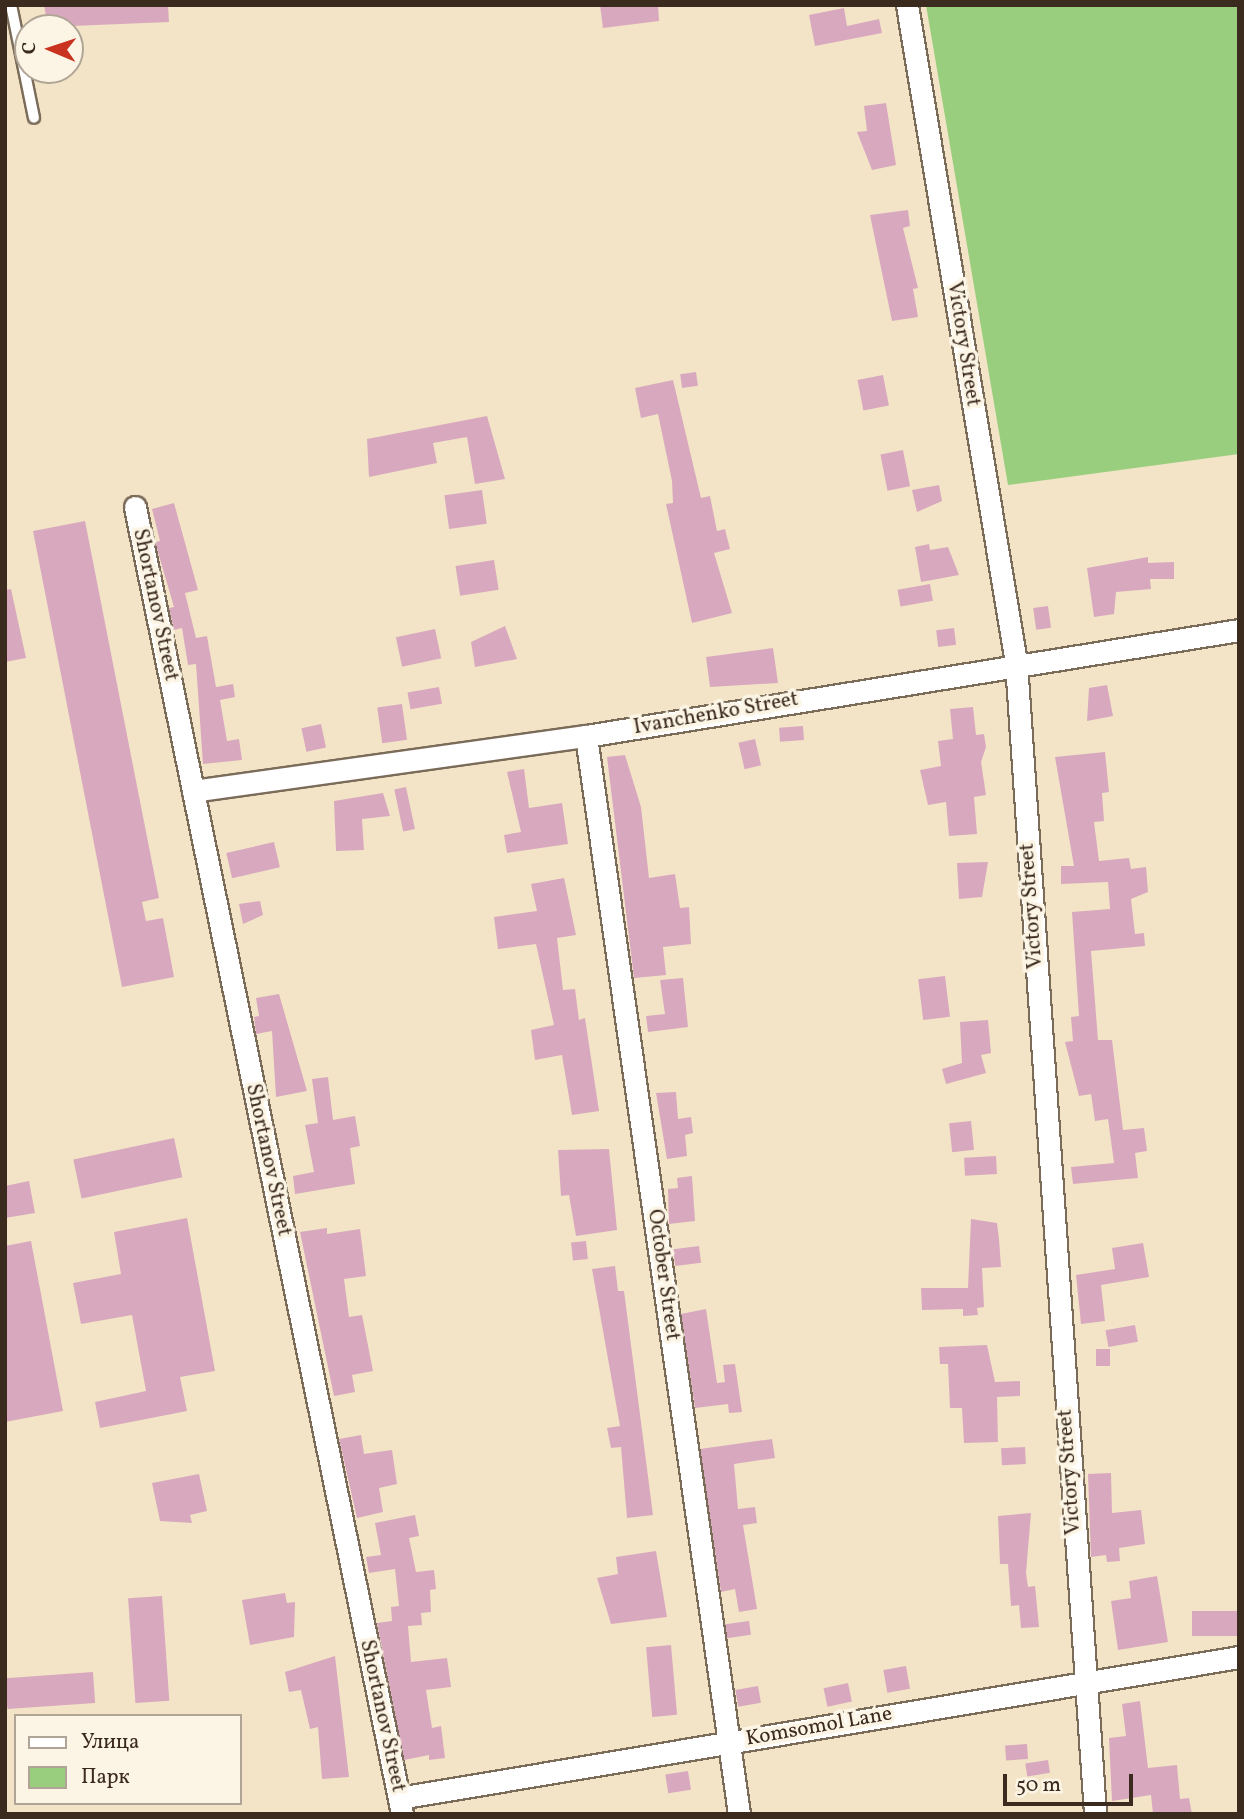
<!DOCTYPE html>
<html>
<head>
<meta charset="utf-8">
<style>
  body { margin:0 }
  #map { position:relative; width:1244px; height:1819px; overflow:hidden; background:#f3e4c7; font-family:Vollkorn,serif }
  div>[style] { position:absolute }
  .green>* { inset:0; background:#9ace7f }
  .building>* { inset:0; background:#d8a9be; transform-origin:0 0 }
  .roads { filter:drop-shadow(2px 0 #7b6b59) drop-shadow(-2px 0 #7b6b59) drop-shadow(0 2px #7b6b59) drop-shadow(0 -2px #7b6b59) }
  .lane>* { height:10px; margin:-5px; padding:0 5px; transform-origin:5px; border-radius:5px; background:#fff }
  .street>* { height:21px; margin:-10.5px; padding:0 10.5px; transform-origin:10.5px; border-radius:10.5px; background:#fff }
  span { translate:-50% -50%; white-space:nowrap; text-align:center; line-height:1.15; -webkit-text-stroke:7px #fcf5e5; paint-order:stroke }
  .street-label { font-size:21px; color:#3b2a1e }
  .frame { position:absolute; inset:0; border:7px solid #3b2a1e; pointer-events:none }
  .legend { position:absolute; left:14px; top:1714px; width:228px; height:91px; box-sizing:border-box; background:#fcf5e5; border:2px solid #afa495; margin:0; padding:9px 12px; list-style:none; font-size:21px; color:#3b2a1e }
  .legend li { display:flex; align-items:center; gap:14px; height:35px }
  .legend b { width:35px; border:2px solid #afa495 }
  .north { position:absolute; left:14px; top:14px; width:70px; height:70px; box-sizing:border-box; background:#fcf5e5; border:2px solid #afa495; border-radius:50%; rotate:272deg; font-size:19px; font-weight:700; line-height:28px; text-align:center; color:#3b2a1e }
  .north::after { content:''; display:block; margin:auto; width:24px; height:32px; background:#c8321e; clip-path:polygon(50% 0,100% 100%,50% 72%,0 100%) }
  .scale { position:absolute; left:1003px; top:1774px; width:130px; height:32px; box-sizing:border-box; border:4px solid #3b2a1e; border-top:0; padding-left:9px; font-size:21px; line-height:24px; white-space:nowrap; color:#3b2a1e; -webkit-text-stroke:5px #fcf5e5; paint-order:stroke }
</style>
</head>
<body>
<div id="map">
  <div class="green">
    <div style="clip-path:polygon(926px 5px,1239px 5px,1239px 454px,1008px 485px)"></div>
  </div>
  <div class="building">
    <div style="clip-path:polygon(44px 5px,168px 5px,169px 22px,48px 27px)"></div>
    <div style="clip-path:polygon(600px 5px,658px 5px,659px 21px,603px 28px)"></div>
    <div style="clip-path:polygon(844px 8px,847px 26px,879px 19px,882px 33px,815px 46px,809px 15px)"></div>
    <div style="clip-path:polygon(886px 103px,896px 165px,872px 170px,857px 132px,867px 131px,864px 106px)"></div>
    <div style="clip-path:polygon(908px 210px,910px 226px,903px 228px,918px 288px,913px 289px,918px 317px,892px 321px,870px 215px)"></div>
    <div style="left:696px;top:372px;width:14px;height:16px;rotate:82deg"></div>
    <div style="left:883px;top:375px;width:31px;height:26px;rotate:79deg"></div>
    <div style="clip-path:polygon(673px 380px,701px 498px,710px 496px,717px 531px,725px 529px,730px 549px,714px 553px,732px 613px,692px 623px,666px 504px,673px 503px,672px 481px,658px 414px,641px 418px,635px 388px)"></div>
    <div style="clip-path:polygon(487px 416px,505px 479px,475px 484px,467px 437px,433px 443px,437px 463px,369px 477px,367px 439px)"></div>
    <div style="left:903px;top:450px;width:37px;height:23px;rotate:79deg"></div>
    <div style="clip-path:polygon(939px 485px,942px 501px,917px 512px,912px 490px)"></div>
    <div style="left:482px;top:490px;width:34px;height:38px;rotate:82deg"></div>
    <div style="clip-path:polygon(174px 503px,198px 590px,185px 593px,196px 638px,207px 636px,216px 687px,233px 684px,235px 697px,220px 700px,227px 741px,239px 739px,242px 760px,203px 764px,196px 664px,188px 665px,182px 628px,174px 630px,169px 608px,174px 607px,155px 542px,160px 541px,152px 509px)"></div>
    <div style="clip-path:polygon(85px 521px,159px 898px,142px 902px,146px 921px,163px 918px,174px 977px,122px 987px,33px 531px)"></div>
    <div style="clip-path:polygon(929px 544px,930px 550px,948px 547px,959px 575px,921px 582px,915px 547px)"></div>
    <div style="clip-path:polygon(1148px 557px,1148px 563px,1174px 562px,1174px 579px,1150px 579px,1151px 589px,1116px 592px,1114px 614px,1094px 617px,1087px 568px)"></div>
    <div style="left:494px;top:560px;width:30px;height:39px;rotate:81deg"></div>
    <div style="left:930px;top:584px;width:17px;height:33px;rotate:80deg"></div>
    <div style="clip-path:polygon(11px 589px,26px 658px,5px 662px,5px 590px)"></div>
    <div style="left:1048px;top:606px;width:22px;height:15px;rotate:82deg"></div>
    <div style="clip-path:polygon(505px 626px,517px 659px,475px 667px,471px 642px)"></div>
    <div style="left:954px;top:628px;width:17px;height:18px;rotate:83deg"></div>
    <div style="left:435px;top:629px;width:30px;height:40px;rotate:78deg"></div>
    <div style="clip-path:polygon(773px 648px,778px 683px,710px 687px,706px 657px)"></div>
    <div style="clip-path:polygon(1107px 685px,1113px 716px,1087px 721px,1089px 688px)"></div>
    <div style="left:439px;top:687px;width:17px;height:32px;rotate:80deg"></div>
    <div style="left:402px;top:704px;width:36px;height:25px;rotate:82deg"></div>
    <div style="clip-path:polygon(973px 707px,976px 735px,984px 734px,986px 747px,981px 762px,986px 795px,974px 797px,977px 834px,949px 836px,946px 802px,928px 805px,920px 770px,941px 766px,938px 741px,953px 739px,950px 709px)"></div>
    <div style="left:321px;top:724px;width:24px;height:20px;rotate:78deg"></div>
    <div style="left:803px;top:726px;width:14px;height:24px;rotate:86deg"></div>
    <div style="left:755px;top:739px;width:27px;height:17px;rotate:77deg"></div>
    <div style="clip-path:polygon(1105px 752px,1109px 792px,1102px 793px,1104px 821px,1094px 822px,1099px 861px,1129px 858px,1131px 869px,1146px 867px,1148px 892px,1131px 899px,1135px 934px,1144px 933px,1145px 946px,1091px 951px,1098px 1040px,1112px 1040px,1123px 1130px,1144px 1128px,1147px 1151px,1135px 1153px,1138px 1178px,1073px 1184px,1071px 1167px,1114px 1163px,1108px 1119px,1095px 1121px,1091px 1094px,1079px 1096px,1065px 1042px,1073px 1041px,1071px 1017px,1079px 1016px,1072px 912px,1110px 909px,1108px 882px,1061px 884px,1061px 866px,1074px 866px,1055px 757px)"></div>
    <div style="clip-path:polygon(625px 755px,641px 807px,649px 878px,675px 874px,680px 908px,689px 907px,691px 944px,663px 947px,666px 975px,634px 978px,607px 757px)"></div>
    <div style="clip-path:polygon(524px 769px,529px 808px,562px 803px,568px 844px,507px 853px,504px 835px,521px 832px,507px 772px)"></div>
    <div style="left:406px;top:787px;width:43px;height:12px;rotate:78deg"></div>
    <div style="clip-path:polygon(383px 793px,390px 816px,362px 819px,364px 850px,336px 851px,334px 801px)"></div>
    <div style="left:274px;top:842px;width:26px;height:49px;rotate:77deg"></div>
    <div style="clip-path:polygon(988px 862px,982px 897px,959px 899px,957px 863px)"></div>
    <div style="clip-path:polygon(564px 878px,576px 935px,557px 938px,563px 990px,575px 989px,579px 1020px,585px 1018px,599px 1111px,572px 1115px,562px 1055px,535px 1060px,531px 1030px,554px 1025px,536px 944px,498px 949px,494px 917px,537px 911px,531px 884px)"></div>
    <div style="clip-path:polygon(260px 901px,263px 915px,243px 924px,239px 904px)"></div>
    <div style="left:945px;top:976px;width:41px;height:27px;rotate:83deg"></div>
    <div style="clip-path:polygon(683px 978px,688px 1027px,648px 1032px,646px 1016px,665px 1014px,660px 980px)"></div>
    <div style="clip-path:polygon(279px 994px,307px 1091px,276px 1097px,272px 1031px,256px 1034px,254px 1017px,259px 1016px,256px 998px)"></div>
    <div style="clip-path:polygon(988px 1020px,991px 1053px,981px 1055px,986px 1073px,946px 1084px,942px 1069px,962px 1063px,960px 1022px)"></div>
    <div style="clip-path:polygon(328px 1077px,333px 1120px,355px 1116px,360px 1146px,350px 1148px,355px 1184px,295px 1194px,293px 1176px,314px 1172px,305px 1125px,318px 1123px,312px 1079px)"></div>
    <div style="clip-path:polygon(676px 1092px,678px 1119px,691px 1117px,693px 1133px,685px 1135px,687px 1156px,667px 1159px,656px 1093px)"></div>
    <div style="left:971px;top:1121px;width:29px;height:22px;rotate:84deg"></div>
    <div style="left:174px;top:1138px;width:40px;height:103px;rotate:78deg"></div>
    <div style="clip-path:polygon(609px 1149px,617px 1230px,576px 1236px,569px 1195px,561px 1196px,558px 1150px)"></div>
    <div style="left:996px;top:1156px;width:18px;height:32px;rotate:87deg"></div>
    <div style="clip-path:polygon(692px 1176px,695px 1221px,669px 1224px,668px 1189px,678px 1188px,677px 1178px)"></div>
    <div style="clip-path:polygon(29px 1181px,35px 1213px,5px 1218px,5px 1186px)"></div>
    <div style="clip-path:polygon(187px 1218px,215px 1371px,180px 1377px,187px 1411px,100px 1428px,95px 1402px,146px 1391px,132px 1315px,81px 1324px,73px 1283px,121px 1274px,114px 1232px)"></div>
    <div style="clip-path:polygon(971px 1219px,997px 1223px,999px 1239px,1001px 1267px,982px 1268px,984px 1307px,977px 1308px,978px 1315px,963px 1316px,963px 1309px,922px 1310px,921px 1288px,968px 1288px)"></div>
    <div style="clip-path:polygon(327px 1228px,327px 1234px,360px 1229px,366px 1276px,344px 1279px,349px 1317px,362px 1315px,373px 1371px,352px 1375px,355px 1392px,334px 1396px,300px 1232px)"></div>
    <div style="clip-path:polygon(31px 1241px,63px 1411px,5px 1422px,5px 1246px)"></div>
    <div style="left:586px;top:1241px;width:18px;height:15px;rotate:84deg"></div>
    <div style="clip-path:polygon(1143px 1243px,1149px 1277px,1101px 1285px,1105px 1321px,1081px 1324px,1076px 1275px,1115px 1269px,1112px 1248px)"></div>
    <div style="left:699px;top:1246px;width:17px;height:26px;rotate:83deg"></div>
    <div style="clip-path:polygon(615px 1266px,618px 1291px,624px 1291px,653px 1515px,627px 1518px,621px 1447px,611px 1448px,607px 1428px,620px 1426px,592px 1269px)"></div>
    <div style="clip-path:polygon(706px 1309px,717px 1383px,725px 1382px,723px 1365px,735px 1364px,742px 1412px,729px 1413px,728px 1404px,695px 1408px,681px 1314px)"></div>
    <div style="left:1135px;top:1325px;width:17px;height:30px;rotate:80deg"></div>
    <div style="clip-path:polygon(987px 1345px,995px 1382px,1020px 1381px,1020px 1396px,997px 1397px,998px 1442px,964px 1443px,962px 1408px,950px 1408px,948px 1364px,940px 1364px,939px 1347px)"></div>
    <div style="left:1110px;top:1349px;width:17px;height:14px;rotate:90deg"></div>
    <div style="clip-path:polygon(361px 1435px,364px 1454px,392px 1450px,397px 1484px,379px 1488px,383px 1512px,357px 1518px,339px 1439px)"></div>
    <div style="clip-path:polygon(772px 1439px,775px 1458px,734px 1464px,738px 1509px,755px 1507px,757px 1523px,743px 1525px,757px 1609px,739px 1612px,735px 1589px,721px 1592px,700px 1449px)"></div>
    <div style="left:1025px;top:1447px;width:17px;height:24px;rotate:87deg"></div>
    <div style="clip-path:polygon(1111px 1473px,1112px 1513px,1141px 1510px,1145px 1544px,1119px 1548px,1120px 1561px,1107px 1562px,1106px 1555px,1091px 1557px,1088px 1474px)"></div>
    <div style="clip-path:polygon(199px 1474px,207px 1511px,190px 1515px,192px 1523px,160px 1521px,152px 1483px)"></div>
    <div style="clip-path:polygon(1031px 1513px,1026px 1573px,1028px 1587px,1035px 1586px,1039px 1627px,1021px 1628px,1019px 1605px,1011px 1606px,1008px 1564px,1000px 1564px,998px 1516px)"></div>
    <div style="clip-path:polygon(415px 1515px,419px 1536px,409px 1538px,416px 1572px,434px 1570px,436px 1589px,430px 1590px,431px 1612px,421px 1613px,422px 1625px,408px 1626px,411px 1662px,447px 1658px,451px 1687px,426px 1690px,432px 1728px,441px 1726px,445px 1758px,429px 1760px,429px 1755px,404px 1760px,377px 1623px,392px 1621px,391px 1607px,399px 1606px,395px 1569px,369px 1573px,366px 1557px,381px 1555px,375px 1523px)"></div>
    <div style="clip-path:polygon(656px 1551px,667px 1617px,611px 1624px,597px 1578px,618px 1574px,616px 1557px)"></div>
    <div style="clip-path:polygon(1157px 1576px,1168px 1642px,1118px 1650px,1111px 1601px,1131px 1598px,1129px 1581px)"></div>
    <div style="clip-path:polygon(285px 1593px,287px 1603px,295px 1602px,294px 1637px,250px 1645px,242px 1600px)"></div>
    <div style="left:162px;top:1596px;width:105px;height:34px;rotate:86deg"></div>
    <div style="left:1239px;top:1611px;width:25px;height:47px;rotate:90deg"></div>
    <div style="left:749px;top:1621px;width:14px;height:24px;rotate:82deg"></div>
    <div style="left:671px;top:1645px;width:70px;height:25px;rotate:85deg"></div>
    <div style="clip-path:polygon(335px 1656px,349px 1777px,322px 1779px,318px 1727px,310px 1729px,301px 1690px,289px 1692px,285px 1672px)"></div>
    <div style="left:906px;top:1666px;width:23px;height:23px;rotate:80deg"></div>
    <div style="left:93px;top:1672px;width:31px;height:88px;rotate:86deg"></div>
    <div style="left:848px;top:1683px;width:19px;height:25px;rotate:78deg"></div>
    <div style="left:758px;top:1686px;width:17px;height:23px;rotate:80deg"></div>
    <div style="clip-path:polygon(1140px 1701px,1148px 1768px,1177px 1765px,1180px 1799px,1189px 1798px,1192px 1814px,1153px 1814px,1151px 1795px,1112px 1801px,1109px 1738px,1126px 1736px,1122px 1704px)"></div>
    <div style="left:1027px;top:1744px;width:15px;height:22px;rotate:86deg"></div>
    <div style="left:1048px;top:1760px;width:13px;height:23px;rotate:81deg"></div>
    <div style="left:688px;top:1771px;width:19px;height:23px;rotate:81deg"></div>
  </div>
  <div class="roads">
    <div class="lane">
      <div style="left:11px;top:5px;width:115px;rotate:78.5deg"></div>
    </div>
    <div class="street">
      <div style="left:907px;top:5px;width:667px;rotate:80.59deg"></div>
      <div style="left:1016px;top:663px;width:1154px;rotate:86.07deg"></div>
      <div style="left:135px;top:507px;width:1334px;rotate:78.45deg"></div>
      <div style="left:586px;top:736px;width:1089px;rotate:81.92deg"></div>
      <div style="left:193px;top:791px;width:397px;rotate:-8deg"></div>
      <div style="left:586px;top:736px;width:662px;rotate:-9.22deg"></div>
      <div style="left:399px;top:1798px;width:852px;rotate:-9.53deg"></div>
    </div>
  </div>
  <div class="street-label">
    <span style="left:963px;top:344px;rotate:81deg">Victory Street</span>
    <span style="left:155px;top:605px;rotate:78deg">Shortanov Street</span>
    <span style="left:716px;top:714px;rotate:-10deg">Ivanchenko Street</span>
    <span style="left:1032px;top:906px;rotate:-94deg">Victory Street</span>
    <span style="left:268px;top:1160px;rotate:78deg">Shortanov Street</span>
    <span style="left:663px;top:1275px;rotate:82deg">October Street</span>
    <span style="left:1070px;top:1472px;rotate:-94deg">Victory Street</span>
    <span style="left:382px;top:1716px;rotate:78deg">Shortanov Street</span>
    <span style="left:819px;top:1727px;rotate:-10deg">Komsomol Lane</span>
  </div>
  <div class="frame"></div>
  <ul class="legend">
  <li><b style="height:9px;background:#fff"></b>Улица</li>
  <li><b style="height:19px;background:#9ace7f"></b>Парк</li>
  </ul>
  <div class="north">С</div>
  <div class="scale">50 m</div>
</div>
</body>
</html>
